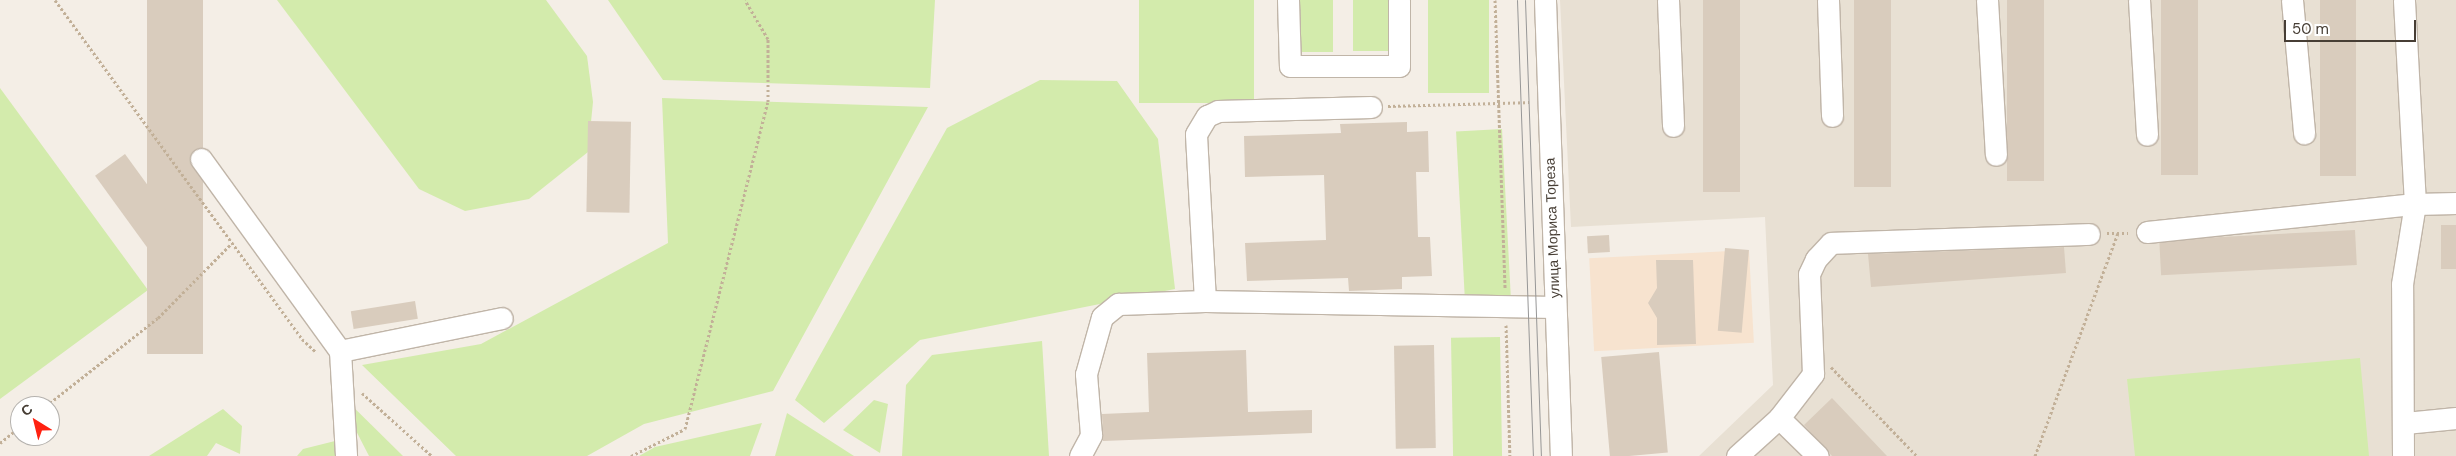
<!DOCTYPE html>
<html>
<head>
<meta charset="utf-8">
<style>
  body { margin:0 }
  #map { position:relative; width:2456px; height:456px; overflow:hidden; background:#f4eee6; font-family:"DM Sans",sans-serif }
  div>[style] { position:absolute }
  .residential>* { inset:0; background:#e8e0d3 }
  .commercial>* { inset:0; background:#f7e3cf; transform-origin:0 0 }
  .green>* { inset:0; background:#d3ebac; transform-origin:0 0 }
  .building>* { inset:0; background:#d9ccbd; transform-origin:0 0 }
  .path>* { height:3px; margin-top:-1.5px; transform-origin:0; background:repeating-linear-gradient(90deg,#c2b098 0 2.5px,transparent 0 5px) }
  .roads { filter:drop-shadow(1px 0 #c0b5a8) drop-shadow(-1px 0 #c0b5a8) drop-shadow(0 1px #c0b5a8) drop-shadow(0 -1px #c0b5a8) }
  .minor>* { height:21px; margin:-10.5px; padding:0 10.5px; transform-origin:10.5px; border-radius:10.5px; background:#fff }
  .tram>* { height:1px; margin:-0.5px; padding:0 0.5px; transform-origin:0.5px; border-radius:0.5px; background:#969696 }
  span { translate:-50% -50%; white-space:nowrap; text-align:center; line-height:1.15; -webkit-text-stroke:4px #fff; paint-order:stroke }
  .street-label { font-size:14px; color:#473e35 }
  .north { position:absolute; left:10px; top:396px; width:50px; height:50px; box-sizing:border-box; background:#fff; border:1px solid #b5b2ae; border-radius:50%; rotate:324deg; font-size:14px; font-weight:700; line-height:20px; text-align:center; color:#473e35 }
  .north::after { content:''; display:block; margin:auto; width:18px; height:22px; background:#f21; clip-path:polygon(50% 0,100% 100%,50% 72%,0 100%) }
  .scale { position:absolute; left:2284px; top:20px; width:132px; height:22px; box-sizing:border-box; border:2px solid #473e35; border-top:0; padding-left:6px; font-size:15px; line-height:18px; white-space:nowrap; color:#473e35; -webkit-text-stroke:4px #fff; paint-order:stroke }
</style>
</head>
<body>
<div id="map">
  <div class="residential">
    <div style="clip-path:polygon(1560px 0,2456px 0,2456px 456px,1699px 456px,1773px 385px,1765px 217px,1571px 227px)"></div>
  </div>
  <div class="commercial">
    <div style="left:1749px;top:250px;width:93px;height:160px;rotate:87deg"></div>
  </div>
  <div class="green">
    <div style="clip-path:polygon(277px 0,546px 0,587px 56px,593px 102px,588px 152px,529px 199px,465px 211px,419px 189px)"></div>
    <div style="clip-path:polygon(608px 0,935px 0,930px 88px,663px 80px)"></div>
    <div style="left:1139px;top:0;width:115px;height:103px"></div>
    <div style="left:1298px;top:0;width:35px;height:52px"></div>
    <div style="left:1353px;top:0;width:35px;height:51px"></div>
    <div style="left:1428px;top:0;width:61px;height:93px"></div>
    <div style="clip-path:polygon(1040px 80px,1117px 81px,1158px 139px,1175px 289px,920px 340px,824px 423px,795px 400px,947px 128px)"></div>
    <div style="clip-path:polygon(0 88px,148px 290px,0 399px)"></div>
    <div style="clip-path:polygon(662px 98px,928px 107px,773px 391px,644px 424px,587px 456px,456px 456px,362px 365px,481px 344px,668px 243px)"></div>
    <div style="left:1502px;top:129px;width:169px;height:46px;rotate:87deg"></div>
    <div style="left:1500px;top:337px;width:119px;height:49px;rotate:89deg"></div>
    <div style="clip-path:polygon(1042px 341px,1049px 456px,902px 456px,906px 385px,932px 355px)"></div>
    <div style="clip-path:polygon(2360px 358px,2369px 456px,2135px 456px,2127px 379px)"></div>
    <div style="clip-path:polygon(334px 388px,403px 456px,369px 456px)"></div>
    <div style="clip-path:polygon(874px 400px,888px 404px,880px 453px,843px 430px)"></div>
    <div style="clip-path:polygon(223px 409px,242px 426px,240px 454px,216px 443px,207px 456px,149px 456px)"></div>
    <div style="clip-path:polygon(787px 413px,854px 456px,775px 456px)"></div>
    <div style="clip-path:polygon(762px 423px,750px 456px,639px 456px,655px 447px)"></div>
    <div style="clip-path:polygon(339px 440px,354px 456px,297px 456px,303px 449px)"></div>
  </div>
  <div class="building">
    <div style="left:147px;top:0;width:56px;height:354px"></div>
    <div style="left:1703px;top:0;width:37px;height:192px"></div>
    <div style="left:1854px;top:0;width:37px;height:187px"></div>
    <div style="left:2007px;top:0;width:37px;height:181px"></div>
    <div style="left:2161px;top:0;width:37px;height:175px"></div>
    <div style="left:2320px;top:0;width:36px;height:176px"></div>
    <div style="left:588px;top:121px;width:43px;height:91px;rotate:1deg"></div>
    <div style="clip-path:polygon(1407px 122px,1407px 132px,1428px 131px,1429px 172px,1416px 172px,1418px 237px,1430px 237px,1432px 276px,1402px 277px,1402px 289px,1349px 291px,1348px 278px,1247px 281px,1245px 243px,1326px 240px,1324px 175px,1245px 177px,1244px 136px,1341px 133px,1340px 124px)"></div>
    <div style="left:125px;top:154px;width:120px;height:37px;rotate:54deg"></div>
    <div style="left:2441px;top:225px;width:15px;height:44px"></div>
    <div style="left:2355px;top:230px;width:35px;height:196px;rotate:87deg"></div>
    <div style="left:1609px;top:235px;width:17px;height:22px;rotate:87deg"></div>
    <div style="clip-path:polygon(2064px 247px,2066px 273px,1871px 287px,1868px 254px)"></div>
    <div style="left:1725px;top:248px;width:24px;height:83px;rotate:5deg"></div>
    <div style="clip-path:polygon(1656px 260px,1693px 260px,1696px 344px,1657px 345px,1657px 318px,1648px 303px,1657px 288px)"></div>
    <div style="left:415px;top:301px;width:18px;height:65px;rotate:81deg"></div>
    <div style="left:1434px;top:345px;width:103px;height:40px;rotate:89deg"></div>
    <div style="clip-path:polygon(1246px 350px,1248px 412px,1312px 410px,1312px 433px,1103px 441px,1102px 414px,1149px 412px,1147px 353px)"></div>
    <div style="left:1659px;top:352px;width:101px;height:58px;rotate:85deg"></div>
    <div style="clip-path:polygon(1832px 398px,1887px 456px,1832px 456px,1804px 425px)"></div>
  </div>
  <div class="path">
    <div style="left:55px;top:0;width:419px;rotate:53.9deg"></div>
    <div style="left:302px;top:339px;width:18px;rotate:43deg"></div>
    <div style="left:1495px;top:0;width:289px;rotate:88deg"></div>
    <div style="left:1388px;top:106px;width:141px;rotate:-1.6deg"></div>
    <div style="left:2107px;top:233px;width:21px"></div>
    <div style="left:1506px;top:325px;width:131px;rotate:88.3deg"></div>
    <div style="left:1831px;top:367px;width:124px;rotate:46deg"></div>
    <div style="left:362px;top:393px;width:94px;rotate:42deg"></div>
    <div style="left:46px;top:406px;width:142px;rotate:-38.2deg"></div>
    <div style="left:158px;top:318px;width:105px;rotate:-45.4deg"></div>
    <div style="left:0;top:443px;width:26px;rotate:-39deg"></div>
    <div style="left:631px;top:456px;width:60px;rotate:-26.6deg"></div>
    <div style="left:685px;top:429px;width:337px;rotate:-75.8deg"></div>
    <div style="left:768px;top:102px;width:63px;rotate:-90deg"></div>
    <div style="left:768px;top:39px;width:45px;rotate:-120.5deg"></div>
    <div style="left:2035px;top:456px;width:238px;rotate:-69.6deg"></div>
  </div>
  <div class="roads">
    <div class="minor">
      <div style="left:1288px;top:0;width:66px;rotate:88.3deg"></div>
      <div style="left:1290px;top:66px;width:109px"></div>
      <div style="left:1399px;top:66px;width:66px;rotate:-90deg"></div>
      <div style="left:1545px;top:0;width:456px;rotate:88deg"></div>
      <div style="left:1668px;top:0;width:126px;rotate:87.7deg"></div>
      <div style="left:1828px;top:0;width:116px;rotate:88deg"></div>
      <div style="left:1987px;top:0;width:155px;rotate:86.7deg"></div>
      <div style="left:2139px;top:0;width:135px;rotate:86.6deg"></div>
      <div style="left:2292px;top:0;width:134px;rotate:84.8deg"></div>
      <div style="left:201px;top:159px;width:237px;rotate:54.1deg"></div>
      <div style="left:340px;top:351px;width:105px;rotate:86.7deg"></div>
      <div style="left:2147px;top:232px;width:269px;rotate:-6deg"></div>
      <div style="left:2415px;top:204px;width:41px;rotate:-1.4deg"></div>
      <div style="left:1205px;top:301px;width:167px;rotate:-93.1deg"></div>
      <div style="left:1196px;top:134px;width:21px;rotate:-59deg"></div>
      <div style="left:1207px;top:116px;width:12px;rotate:-24deg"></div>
      <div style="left:1218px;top:111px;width:153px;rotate:-1.5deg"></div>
      <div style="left:340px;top:351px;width:165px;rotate:-11.5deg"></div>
      <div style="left:1779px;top:418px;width:54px;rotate:44.3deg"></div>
      <div style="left:2405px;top:423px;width:51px;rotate:-5.6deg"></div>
      <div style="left:1080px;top:456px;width:24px;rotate:-62deg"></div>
      <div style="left:1091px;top:435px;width:61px;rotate:-94.7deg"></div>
      <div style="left:1086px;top:374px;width:59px;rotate:-74.3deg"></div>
      <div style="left:1102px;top:317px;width:21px;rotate:-39deg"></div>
      <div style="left:1118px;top:304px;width:87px;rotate:-2deg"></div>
      <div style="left:1205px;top:301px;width:350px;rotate:1deg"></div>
      <div style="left:1737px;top:456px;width:57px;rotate:-42.1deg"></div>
      <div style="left:1779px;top:418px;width:56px;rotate:-52.3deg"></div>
      <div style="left:1813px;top:374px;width:100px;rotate:-92.3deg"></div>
      <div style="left:1809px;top:274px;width:17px;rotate:-65deg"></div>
      <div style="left:1816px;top:259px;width:22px;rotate:-47deg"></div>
      <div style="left:1831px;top:243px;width:258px;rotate:-2deg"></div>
      <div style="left:2403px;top:456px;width:172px;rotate:-90.3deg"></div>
      <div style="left:2402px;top:284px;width:81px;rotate:-80.8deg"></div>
      <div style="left:2415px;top:204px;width:204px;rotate:-93.1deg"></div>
    </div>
  </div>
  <div class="tram">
    <div style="left:1517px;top:0;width:456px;rotate:88deg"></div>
    <div style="left:1525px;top:0;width:456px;rotate:88deg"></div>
  </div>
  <div class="street-label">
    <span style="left:1552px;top:228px;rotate:-92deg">улица Мориса Тореза</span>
  </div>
  <div class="north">С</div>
  <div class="scale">50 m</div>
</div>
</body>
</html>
